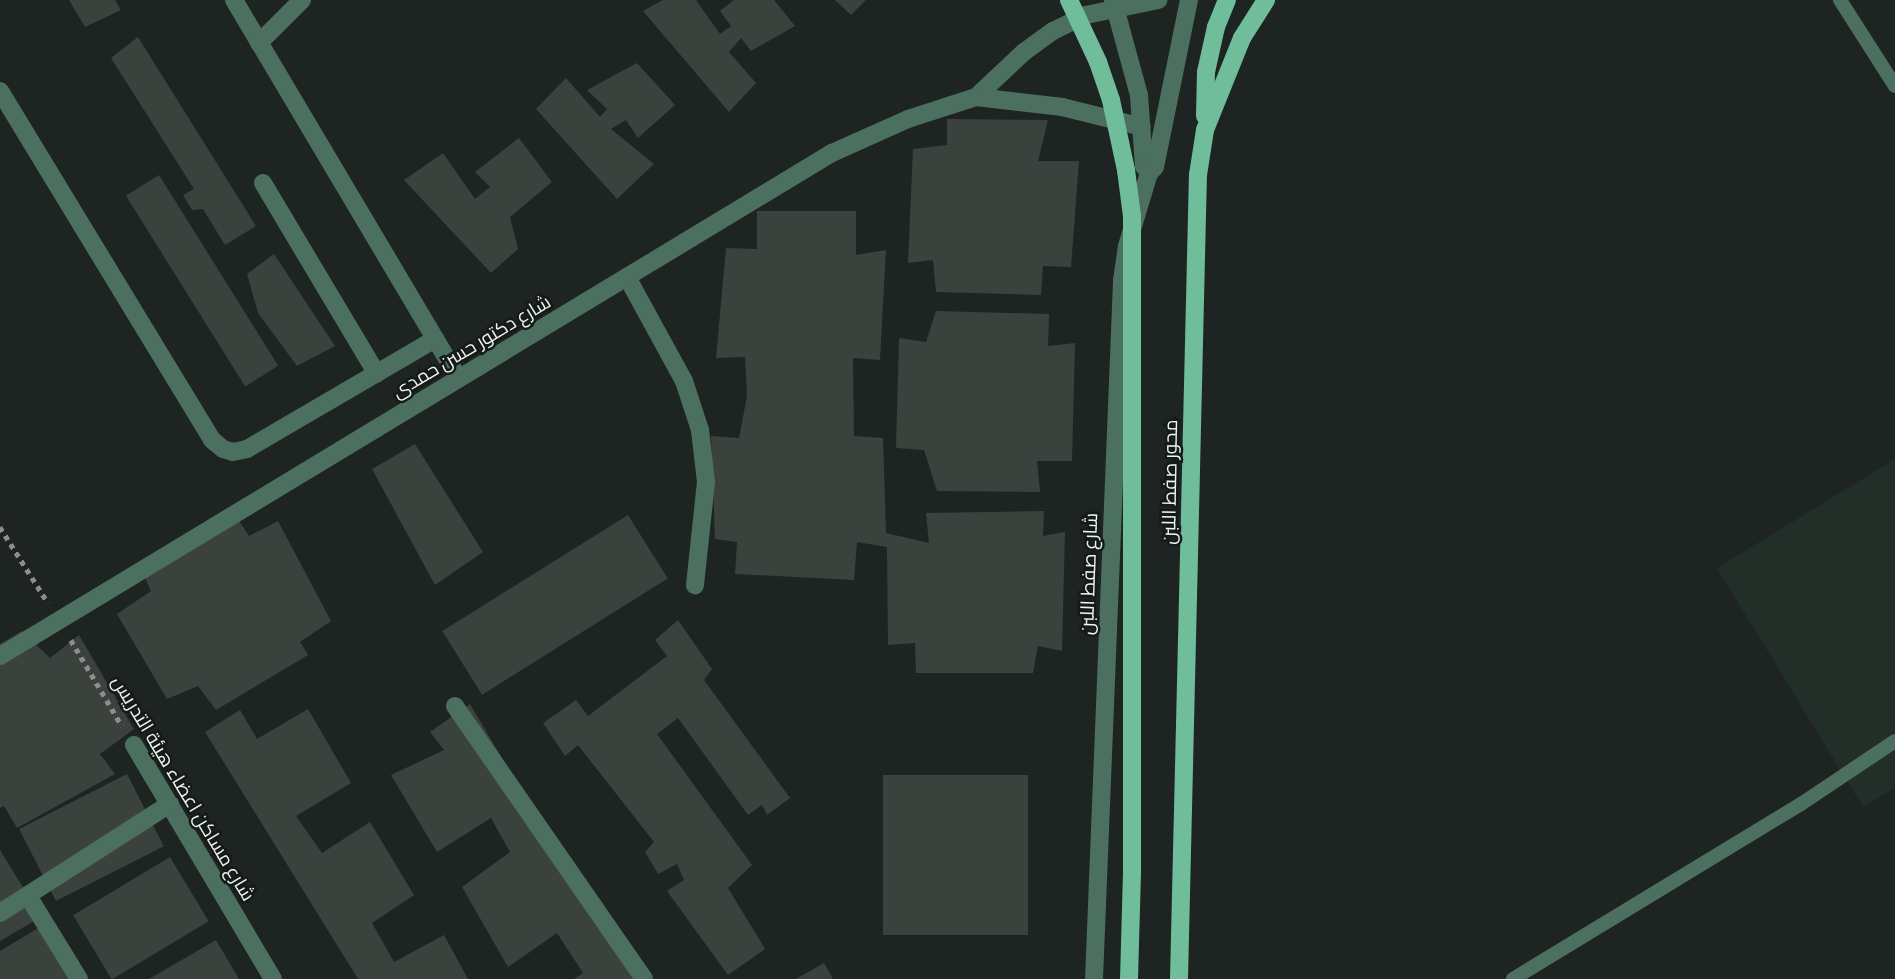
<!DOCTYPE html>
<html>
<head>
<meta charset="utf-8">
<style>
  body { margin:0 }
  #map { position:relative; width:1895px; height:979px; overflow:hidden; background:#1e2421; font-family:Barlow,Cairo,sans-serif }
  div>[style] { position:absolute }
  .built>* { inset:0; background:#222f29 }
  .building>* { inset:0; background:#3b423e; transform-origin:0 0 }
  .path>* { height:4.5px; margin-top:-2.25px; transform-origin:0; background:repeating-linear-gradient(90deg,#8a8f8c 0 5px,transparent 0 10px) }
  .service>* { height:14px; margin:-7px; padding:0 7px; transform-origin:7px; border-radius:7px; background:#4c705f }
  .minor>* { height:18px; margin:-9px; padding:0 9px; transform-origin:9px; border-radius:9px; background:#4c705f }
  .tertiary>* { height:18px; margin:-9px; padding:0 9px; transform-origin:9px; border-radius:9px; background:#4c705f }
  .primary>* { height:18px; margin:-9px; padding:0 9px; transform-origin:9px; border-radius:9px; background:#70bd9c }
  .primary-bridge>* { height:18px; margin:-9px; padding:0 9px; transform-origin:9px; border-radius:9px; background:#70bd9c }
  span { translate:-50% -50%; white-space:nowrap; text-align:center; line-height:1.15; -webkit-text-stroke:5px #151b18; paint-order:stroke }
  .street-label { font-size:19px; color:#eef2f0 }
</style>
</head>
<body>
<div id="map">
  <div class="built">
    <div style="clip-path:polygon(1895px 459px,1895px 788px,1863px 807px,1717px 568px)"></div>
  </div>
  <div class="building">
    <div style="clip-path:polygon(69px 0,115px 0,121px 10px,85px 27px)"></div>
    <div style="clip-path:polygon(663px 0,696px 0,720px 34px,731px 26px,720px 11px,734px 0,774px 0,795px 26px,751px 51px,741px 38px,729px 52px,756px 83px,729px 112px,643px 11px)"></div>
    <div style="clip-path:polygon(835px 0,866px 0,851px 15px)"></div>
    <div style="clip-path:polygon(138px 37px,256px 226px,225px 245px,203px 209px,192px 210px,183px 195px,194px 189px,111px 58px)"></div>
    <div style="clip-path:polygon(637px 63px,675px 105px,638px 138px,626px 120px,611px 129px,654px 164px,617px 199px,536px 109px,566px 78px,600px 117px,607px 109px,587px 90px)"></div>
    <div style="clip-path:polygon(947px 119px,1048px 120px,1038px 161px,1079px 161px,1071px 267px,1043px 266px,1041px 295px,936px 292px,933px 260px,908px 263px,913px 149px,947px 145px)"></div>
    <div style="clip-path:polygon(519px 138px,552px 182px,510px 217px,518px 249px,491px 273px,404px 180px,443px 153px,475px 199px,490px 187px,475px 172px)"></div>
    <div style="left:159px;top:175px;width:225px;height:39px;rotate:58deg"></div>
    <div style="clip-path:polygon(757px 211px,856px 211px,856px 255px,886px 250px,880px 360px,853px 358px,854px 436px,883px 438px,886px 533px,929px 543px,926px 513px,1044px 511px,1043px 536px,1065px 532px,1062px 651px,1038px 646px,1033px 673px,916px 673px,915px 643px,888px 645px,887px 547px,857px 542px,854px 580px,735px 574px,737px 542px,715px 539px,711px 436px,739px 438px,747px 396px,745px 357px,716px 358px,726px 248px,757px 249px)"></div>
    <div style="clip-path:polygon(274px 254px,335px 346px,297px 366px,258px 313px,247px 274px)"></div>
    <div style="clip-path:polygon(936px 311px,1049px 314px,1048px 346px,1075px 343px,1072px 461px,1037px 461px,1040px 492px,937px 491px,924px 450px,896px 448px,899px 338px,926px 342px)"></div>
    <div style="clip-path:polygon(415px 444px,483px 552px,435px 585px,372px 469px)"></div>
    <div style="clip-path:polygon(234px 513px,249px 536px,278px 521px,331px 621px,300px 642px,308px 655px,216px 710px,198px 686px,167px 699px,117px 614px,151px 591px,141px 569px)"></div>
    <div style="left:628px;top:515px;width:75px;height:219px;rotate:58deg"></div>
    <div style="clip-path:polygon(678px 620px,712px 669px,704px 680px,790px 798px,767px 815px,762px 805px,748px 815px,678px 718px,657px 734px,752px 865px,728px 888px,765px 949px,728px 975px,667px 891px,684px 880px,677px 864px,658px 874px,645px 852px,654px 842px,578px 745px,565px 756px,543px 723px,576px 700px,588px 716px,667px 656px,655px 640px)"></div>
    <div style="clip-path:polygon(22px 631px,50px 658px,79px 635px,134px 729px,100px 754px,115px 774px,17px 828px,4px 806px,0 808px,0 644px)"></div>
    <div style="clip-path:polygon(470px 704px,633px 979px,574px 979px,583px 973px,557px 933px,508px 967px,462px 887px,510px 852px,491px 818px,437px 852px,391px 775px,444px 750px,430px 732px)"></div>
    <div style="clip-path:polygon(308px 709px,351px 783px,296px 816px,322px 853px,370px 822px,414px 895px,372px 923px,394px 962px,444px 935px,468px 979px,358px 979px,205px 732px,240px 710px,257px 739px)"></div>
    <div style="left:127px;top:774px;width:81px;height:121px;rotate:63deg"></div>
    <div style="left:883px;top:775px;width:145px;height:160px"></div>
    <div style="clip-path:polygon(0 850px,41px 917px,0 941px)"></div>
    <div style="left:170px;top:857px;width:75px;height:113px;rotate:59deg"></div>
    <div style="clip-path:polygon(45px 924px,79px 979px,0 979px,0 951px)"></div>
    <div style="clip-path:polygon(216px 940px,239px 979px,149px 979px)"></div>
    <div style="clip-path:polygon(824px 963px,833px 979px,796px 979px)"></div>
  </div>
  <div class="path">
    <div style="left:0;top:527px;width:90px;rotate:57.7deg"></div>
    <div style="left:71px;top:640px;width:100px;rotate:59.3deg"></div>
  </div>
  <div class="service">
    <div style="left:1840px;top:0;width:102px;rotate:57.4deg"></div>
    <div style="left:1513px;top:979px;width:337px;rotate:-31.3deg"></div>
    <div style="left:1801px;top:804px;width:113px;rotate:-33.8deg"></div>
  </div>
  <div class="minor">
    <div style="left:234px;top:0;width:439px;rotate:59.3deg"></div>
    <div style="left:259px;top:43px;width:61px;rotate:-45deg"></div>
    <div style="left:0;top:91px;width:408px;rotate:58.7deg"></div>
    <div style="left:212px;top:440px;width:14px;rotate:39deg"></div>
    <div style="left:223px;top:449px;width:10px;rotate:17deg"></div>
    <div style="left:233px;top:452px;width:14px;rotate:-12deg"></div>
    <div style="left:247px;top:449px;width:218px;rotate:-30.3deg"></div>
    <div style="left:976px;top:97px;width:66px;rotate:-43.2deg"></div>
    <div style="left:1024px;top:52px;width:36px;rotate:-36deg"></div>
    <div style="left:1053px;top:31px;width:37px;rotate:-26deg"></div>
    <div style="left:1086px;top:15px;width:74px;rotate:-11.8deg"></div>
    <div style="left:263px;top:183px;width:222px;rotate:59.2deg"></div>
    <div style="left:627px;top:277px;width:119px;rotate:61.3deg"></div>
    <div style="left:684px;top:381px;width:52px;rotate:71.9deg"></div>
    <div style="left:700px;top:430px;width:52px;rotate:83.4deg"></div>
    <div style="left:706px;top:482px;width:104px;rotate:96.1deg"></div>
    <div style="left:0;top:656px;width:972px;rotate:-31.16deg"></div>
    <div style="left:832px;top:153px;width:83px;rotate:-24.1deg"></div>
    <div style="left:908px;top:119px;width:71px;rotate:-17.9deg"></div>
    <div style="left:976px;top:97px;width:87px;rotate:6.6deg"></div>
    <div style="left:1062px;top:107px;width:82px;rotate:14deg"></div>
    <div style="left:455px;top:706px;width:332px;rotate:55.3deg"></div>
    <div style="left:134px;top:745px;width:272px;rotate:59.3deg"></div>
    <div style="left:28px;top:896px;width:97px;rotate:58.4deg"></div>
    <div style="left:0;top:913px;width:202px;rotate:-32.7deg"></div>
  </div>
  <div class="tertiary">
    <div style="left:1113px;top:0;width:98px;rotate:74.7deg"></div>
    <div style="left:1139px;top:95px;width:71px;rotate:86deg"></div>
    <div style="left:1144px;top:166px;width:9px;rotate:54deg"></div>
    <div style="left:1094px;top:979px;width:699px;rotate:-87.7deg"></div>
    <div style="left:1122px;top:281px;width:35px;rotate:-82deg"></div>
    <div style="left:1127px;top:246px;width:76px;rotate:-73.2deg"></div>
    <div style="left:1149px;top:173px;width:8px;rotate:-45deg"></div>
    <div style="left:1155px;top:167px;width:170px;rotate:-78.5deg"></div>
  </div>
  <div class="primary">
    <div style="left:1205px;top:116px;width:44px;rotate:-88.7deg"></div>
    <div style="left:1206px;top:72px;width:46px;rotate:-77.5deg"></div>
    <div style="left:1216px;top:27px;width:29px;rotate:-68deg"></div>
    <div style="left:1179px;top:979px;width:804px;rotate:-88.65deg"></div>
    <div style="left:1198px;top:175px;width:46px;rotate:-81.2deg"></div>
    <div style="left:1205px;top:130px;width:99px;rotate:-68.1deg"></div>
    <div style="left:1242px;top:38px;width:45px;rotate:-57.7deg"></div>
  </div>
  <div class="primary-bridge">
    <div style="left:1069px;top:0;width:68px;rotate:64.9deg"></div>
    <div style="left:1098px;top:62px;width:40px;rotate:71.1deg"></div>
    <div style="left:1111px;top:100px;width:72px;rotate:77.9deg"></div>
    <div style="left:1126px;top:170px;width:46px;rotate:82.6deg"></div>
    <div style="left:1132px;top:216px;width:656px;rotate:90deg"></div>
    <div style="left:1132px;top:872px;width:107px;rotate:91.6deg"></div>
  </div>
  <div class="street-label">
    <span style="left:471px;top:346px;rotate:-31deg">شارع دكتور حسن حمدى</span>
    <span style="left:1169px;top:482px;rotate:-89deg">محور صفط اللبن</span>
    <span style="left:1088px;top:574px;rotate:-88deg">شارع صفط اللبن</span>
    <span style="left:184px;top:788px;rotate:59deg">شارع مساكن اعضاء هيئة التدريس</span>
  </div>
</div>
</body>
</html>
